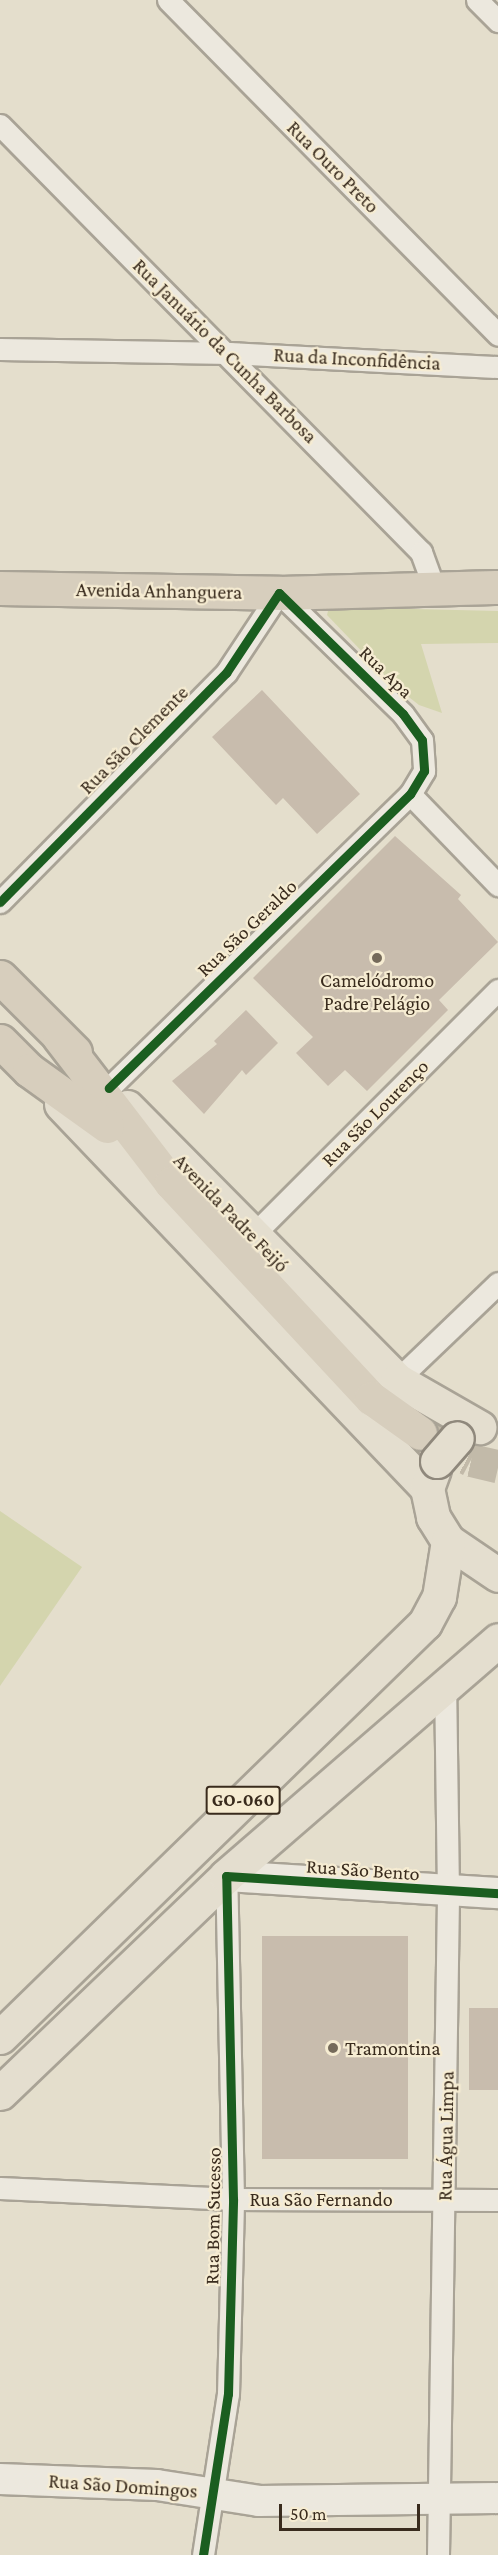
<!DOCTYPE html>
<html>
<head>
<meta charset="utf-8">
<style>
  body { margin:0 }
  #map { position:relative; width:498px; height:2555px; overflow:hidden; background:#e4decc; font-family:"Crimson Pro",serif }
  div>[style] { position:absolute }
  .green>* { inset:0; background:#d4d5ae }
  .building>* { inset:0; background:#c8bcad; transform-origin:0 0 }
  .highway-tunnel>* { height:33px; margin-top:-16.5px; transform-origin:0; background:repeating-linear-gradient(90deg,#c2baa9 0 33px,transparent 0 49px) }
  .roads { filter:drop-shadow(2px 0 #a9a396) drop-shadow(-2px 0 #a9a396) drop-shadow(0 2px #a9a396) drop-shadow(0 -2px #a9a396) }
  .street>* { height:21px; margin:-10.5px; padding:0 10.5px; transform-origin:10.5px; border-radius:10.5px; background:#ece8de }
  .secondary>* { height:30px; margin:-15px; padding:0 15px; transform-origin:15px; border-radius:15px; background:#ece8de }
  .primary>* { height:33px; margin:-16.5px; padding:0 16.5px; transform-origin:16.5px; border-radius:16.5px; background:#e4decf }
  .highway>* { height:33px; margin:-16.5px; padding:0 16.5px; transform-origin:16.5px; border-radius:16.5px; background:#d7cebd }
  .bridges { filter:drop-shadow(2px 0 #8f887c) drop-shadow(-2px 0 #8f887c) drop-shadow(0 2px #8f887c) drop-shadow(0 -2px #8f887c) }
  .primary-bridge>* { height:33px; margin:-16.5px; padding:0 16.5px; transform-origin:16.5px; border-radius:16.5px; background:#e4decf }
  .cycleway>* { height:9px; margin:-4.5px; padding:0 4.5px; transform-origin:4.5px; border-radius:4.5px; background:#1b5e20 }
  .dots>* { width:16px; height:16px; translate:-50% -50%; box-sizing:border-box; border:3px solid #f6ecd2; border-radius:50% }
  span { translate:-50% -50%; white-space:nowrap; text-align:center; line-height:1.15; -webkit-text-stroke:4.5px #f6ecd2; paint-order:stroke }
  .shield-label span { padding:2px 4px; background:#f6ecd2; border:2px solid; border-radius:4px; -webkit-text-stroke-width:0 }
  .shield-label { font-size:18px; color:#392b1d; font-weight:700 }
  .street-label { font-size:20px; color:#392b1d }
  .poi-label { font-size:20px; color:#392b1d }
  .left { translate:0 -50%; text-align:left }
  .scale { position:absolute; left:279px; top:2504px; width:141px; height:27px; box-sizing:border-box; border:3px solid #392b1d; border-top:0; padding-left:8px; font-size:18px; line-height:21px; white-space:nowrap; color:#392b1d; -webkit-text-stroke:4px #f6ecd2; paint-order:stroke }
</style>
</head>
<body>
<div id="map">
  <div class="green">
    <div style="clip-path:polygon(329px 607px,498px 611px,498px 643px,421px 644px,442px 713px,419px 705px,396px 687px,327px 615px)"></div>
    <div style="clip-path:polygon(0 1511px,82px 1567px,0 1686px)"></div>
  </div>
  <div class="building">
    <div style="clip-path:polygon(262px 690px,360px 794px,317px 834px,283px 798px,276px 805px,212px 737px)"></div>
    <div style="clip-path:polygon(395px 836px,461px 895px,458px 899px,498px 942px,439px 1000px,448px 1010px,367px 1091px,345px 1070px,328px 1086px,296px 1053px,313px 1037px,253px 978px)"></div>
    <div style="clip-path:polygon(246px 1010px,278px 1043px,246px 1075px,242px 1070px,204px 1114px,172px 1081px,217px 1044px,214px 1041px)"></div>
    <div style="left:262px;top:1936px;width:146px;height:223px"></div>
    <div style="left:469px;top:2008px;width:29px;height:82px"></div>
  </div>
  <div class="highway-tunnel">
    <div style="left:424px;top:1435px;width:53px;rotate:28deg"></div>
    <div style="left:471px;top:1460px;width:28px;rotate:13deg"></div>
  </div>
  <div class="roads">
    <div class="street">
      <div style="left:168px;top:0;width:470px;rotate:45.4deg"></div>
      <div style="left:477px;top:0;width:30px;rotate:45deg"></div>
      <div style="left:0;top:125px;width:600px;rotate:45.41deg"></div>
      <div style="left:421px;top:552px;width:37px;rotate:70deg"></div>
      <div style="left:0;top:349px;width:229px;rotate:1deg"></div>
      <div style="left:229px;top:353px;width:269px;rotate:3deg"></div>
      <div style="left:410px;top:794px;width:127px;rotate:46deg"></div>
      <div style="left:0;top:902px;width:322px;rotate:-45.4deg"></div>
      <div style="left:226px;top:673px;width:96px;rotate:-56.5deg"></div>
      <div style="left:279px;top:593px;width:173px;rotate:44.3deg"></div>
      <div style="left:403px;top:714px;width:32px;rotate:54deg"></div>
      <div style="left:422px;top:740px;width:31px;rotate:86deg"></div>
      <div style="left:424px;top:771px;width:27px;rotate:121deg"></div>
      <div style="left:410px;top:794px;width:421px;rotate:135.7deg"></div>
      <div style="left:252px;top:1236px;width:348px;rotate:-45deg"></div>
      <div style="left:397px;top:1380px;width:140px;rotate:-43.8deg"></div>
      <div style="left:0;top:2188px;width:233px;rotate:2.7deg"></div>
      <div style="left:233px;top:2199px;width:265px;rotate:0.2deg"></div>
      <div style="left:203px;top:2555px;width:163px;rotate:-81.2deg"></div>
      <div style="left:228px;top:2394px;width:195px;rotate:-88.5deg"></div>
      <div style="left:233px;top:2199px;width:323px;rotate:-91.2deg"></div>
      <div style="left:438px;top:2555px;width:662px;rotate:-89.13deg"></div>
      <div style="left:448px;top:1893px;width:211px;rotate:-90.8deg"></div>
    </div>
    <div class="secondary">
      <div style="left:226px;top:1876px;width:273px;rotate:3.6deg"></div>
      <div style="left:0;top:2479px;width:157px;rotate:2.2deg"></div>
      <div style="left:157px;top:2485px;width:103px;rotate:8.9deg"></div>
      <div style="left:259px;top:2501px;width:239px;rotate:-0.7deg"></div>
    </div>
    <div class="primary">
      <div style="left:61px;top:1104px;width:530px;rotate:46.37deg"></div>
      <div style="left:127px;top:1107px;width:384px;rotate:45.3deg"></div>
      <div style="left:397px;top:1380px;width:95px;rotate:29.8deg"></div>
      <div style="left:434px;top:1469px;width:20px;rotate:110deg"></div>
      <div style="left:427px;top:1488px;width:30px;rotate:78deg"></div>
      <div style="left:433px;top:1517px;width:28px;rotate:58deg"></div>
      <div style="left:448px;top:1541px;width:60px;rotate:34.2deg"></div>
      <div style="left:0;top:2037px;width:593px;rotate:-44.25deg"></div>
      <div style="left:425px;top:1623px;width:30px;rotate:-62deg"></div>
      <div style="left:439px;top:1597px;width:57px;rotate:-80.9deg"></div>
      <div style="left:0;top:2093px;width:313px;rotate:-43.8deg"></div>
      <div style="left:226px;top:1876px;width:360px;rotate:-40.9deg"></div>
    </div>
    <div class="highway">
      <div style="left:0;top:588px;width:279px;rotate:1deg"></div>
      <div style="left:279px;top:593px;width:219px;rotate:-1.6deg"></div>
      <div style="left:0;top:977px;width:106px;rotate:45deg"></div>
      <div style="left:59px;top:1037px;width:184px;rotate:52.5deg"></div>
      <div style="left:171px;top:1183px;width:294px;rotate:47.1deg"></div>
      <div style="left:371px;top:1398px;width:60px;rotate:35.5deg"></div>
      <div style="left:0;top:1041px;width:41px;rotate:45deg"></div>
      <div style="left:29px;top:1070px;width:96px;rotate:35.7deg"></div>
    </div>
  </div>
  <div class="bridges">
    <div class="primary-bridge">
      <div style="left:437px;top:1461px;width:30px;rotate:-49deg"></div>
    </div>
  </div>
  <div class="cycleway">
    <div style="left:0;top:902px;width:322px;rotate:-45.4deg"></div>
    <div style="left:226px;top:673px;width:96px;rotate:-56.5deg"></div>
    <div style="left:279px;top:593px;width:173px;rotate:44.3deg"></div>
    <div style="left:403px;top:714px;width:32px;rotate:54deg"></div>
    <div style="left:422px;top:740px;width:31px;rotate:86deg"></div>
    <div style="left:424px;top:771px;width:27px;rotate:121deg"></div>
    <div style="left:410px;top:794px;width:421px;rotate:135.7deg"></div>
    <div style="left:203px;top:2555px;width:163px;rotate:-81.2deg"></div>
    <div style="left:228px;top:2394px;width:195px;rotate:-88.5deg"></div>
    <div style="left:233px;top:2199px;width:323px;rotate:-91.2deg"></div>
    <div style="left:226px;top:1876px;width:273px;rotate:3.6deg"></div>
  </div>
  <div class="dots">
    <div style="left:377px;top:958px;background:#756a5a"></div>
    <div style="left:333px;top:2048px;background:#756a5a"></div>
  </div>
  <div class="shield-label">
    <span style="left:243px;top:1800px">GO-060</span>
  </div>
  <div class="street-label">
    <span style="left:333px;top:167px;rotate:45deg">Rua Ouro Preto</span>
    <span style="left:225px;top:351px;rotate:45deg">Rua Januário da Cunha Barbosa</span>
    <span style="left:357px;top:359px;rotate:3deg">Rua da Inconfidência</span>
    <span style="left:159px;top:591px;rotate:1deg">Avenida Anhanguera</span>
    <span style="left:386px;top:672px;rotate:44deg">Rua Apa</span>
    <span style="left:134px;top:740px;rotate:-45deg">Rua São Clemente</span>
    <span style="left:247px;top:928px;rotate:-44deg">Rua São Geraldo</span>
    <span style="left:375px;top:1113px;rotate:-45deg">Rua São Lourenço</span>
    <span style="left:231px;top:1213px;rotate:46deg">Avenida Padre Feijó</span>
    <span style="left:363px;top:1870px;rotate:4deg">Rua São Bento</span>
    <span style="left:446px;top:2136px;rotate:-89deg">Rua Água Limpa</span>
    <span style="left:321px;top:2199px">Rua São Fernando</span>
    <span style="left:213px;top:2216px;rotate:-89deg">Rua Bom Sucesso</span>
    <span style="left:123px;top:2486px;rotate:4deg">Rua São Domingos</span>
  </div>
  <div class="poi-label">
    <span style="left:377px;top:992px">Camelódromo<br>Padre Pelágio</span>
    <span class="left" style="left:345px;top:2048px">Tramontina</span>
  </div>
  <div class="scale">50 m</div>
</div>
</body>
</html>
